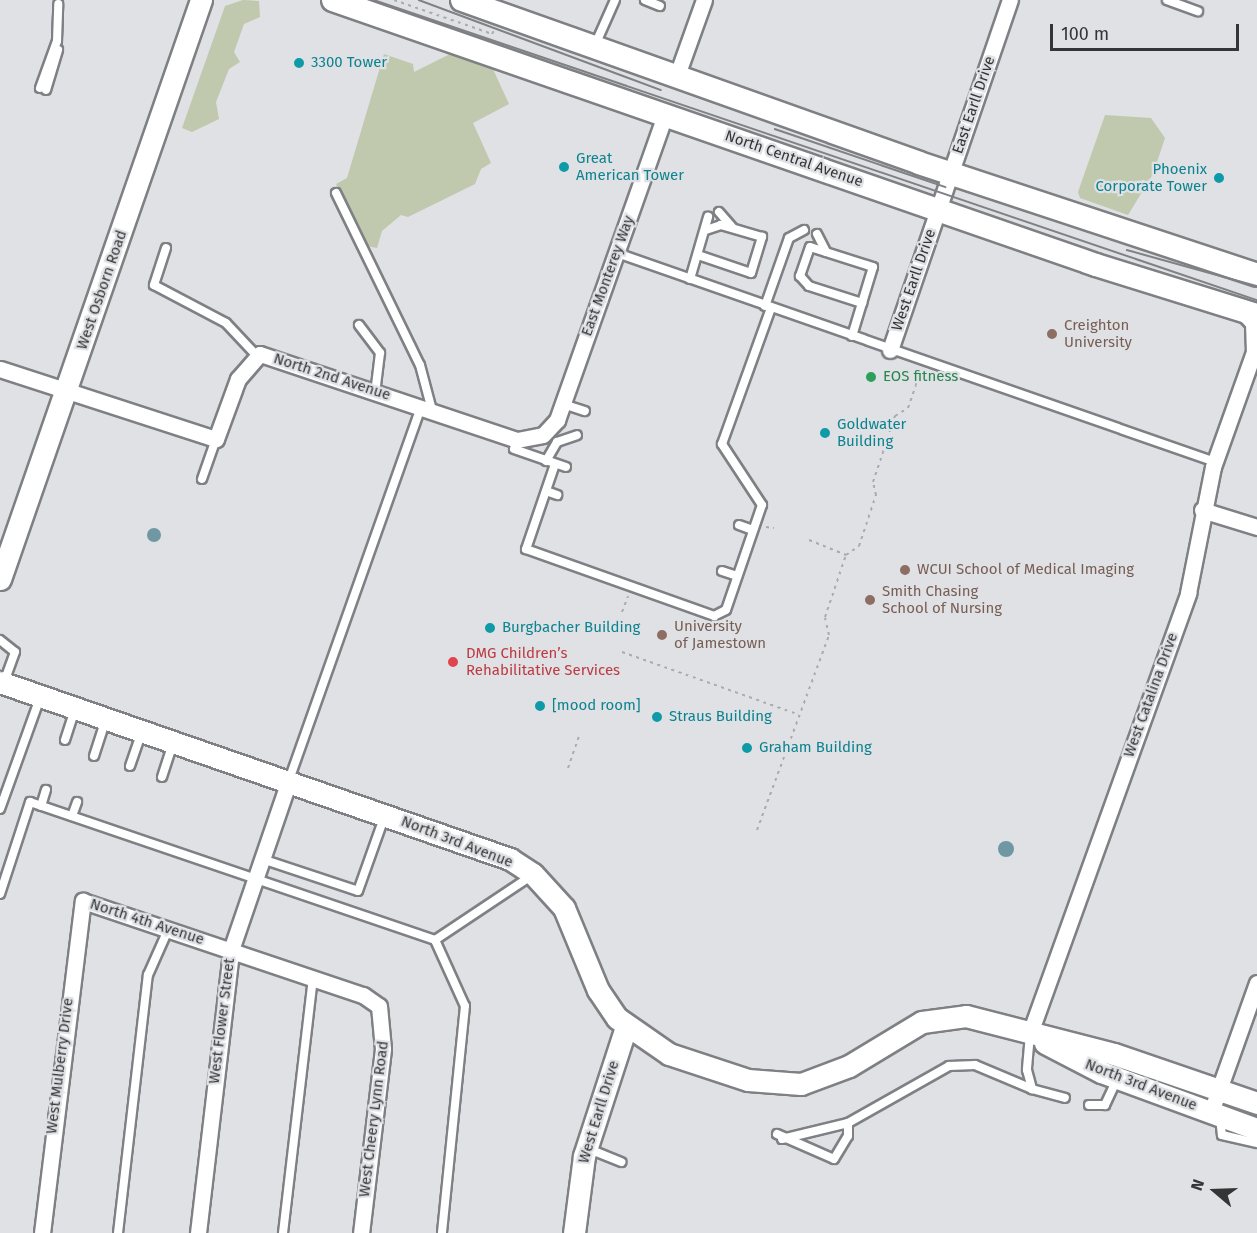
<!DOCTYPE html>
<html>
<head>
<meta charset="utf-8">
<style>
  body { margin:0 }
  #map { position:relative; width:1257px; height:1233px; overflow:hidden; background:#dfe1e5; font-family:"Fira Sans",sans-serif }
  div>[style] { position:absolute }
  .green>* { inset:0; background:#c0c8ad }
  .water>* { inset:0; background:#6f98a4 }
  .round { border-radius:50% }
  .path>* { height:2px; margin-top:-1px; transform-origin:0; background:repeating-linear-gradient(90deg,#aaabaf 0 3px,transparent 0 7.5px) }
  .roads { filter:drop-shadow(2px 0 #7e8084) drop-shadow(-2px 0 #7e8084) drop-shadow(0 2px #7e8084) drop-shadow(0 -2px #7e8084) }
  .lane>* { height:8px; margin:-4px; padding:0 4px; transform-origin:4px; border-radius:4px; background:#fff }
  .street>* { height:15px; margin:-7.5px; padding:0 7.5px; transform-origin:7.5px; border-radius:7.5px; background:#fff }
  .secondary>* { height:21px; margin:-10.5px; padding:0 10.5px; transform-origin:10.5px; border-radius:10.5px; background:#fff }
  .primary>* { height:22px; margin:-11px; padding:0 11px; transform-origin:11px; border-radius:11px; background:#fff }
  .tram>* { height:1.5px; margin:-0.75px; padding:0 0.75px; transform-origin:0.75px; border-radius:0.75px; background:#7f8184 }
  .dots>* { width:16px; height:16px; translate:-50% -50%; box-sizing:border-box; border:3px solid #dfe1e5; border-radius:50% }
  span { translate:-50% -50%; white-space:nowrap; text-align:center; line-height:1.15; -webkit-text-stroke:4.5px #dfe1e5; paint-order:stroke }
  .culture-label { font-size:15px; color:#0d838f }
  .left { translate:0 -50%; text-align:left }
  .right { translate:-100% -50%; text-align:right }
  .street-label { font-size:15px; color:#343537 }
  .education-label { font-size:15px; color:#785e54 }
  .leisure-label { font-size:15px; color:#27864d }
  .health-label { font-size:15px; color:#be3a42 }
  .north { position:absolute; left:1185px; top:1161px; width:60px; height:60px; -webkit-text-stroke:4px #dfe1e5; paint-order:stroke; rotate:289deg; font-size:16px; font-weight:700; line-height:24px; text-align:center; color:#343537 }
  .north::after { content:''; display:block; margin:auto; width:21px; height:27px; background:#343537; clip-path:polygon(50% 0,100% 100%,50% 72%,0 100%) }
  .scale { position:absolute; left:1050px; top:24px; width:189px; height:27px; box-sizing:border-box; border:3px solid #343537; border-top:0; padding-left:8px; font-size:18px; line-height:21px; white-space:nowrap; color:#343537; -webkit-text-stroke:4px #dfe1e5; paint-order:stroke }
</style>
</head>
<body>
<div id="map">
  <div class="green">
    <div style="clip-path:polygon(243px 0,259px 1px,260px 17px,244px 24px,234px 52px,240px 62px,229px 69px,216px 102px,219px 119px,192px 132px,182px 128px,225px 6px)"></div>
    <div style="clip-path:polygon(452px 53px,492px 67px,509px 104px,473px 123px,491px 163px,481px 169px,475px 184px,408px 217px,401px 215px,382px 231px,377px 248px,367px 246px,336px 184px,347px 178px,384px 54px,413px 64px,414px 72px)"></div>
    <div style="clip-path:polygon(1105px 115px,1151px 118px,1165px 138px,1153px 174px,1128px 215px,1080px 198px,1078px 192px)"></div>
  </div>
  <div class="water">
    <div class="round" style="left:147px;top:528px;width:14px;height:14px"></div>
    <div class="round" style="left:998px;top:841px;width:16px;height:16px"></div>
  </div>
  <div class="path">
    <div style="left:394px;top:0;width:104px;rotate:19.1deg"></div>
    <div style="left:492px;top:34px;width:6px;rotate:-59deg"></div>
    <div style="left:766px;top:527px;width:8px;rotate:7deg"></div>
    <div style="left:809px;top:540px;width:40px;rotate:22deg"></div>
    <div style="left:622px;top:612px;width:17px;rotate:-69deg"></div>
    <div style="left:622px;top:652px;width:186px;rotate:19.5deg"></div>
    <div style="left:568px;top:768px;width:36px;rotate:-71deg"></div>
    <div style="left:757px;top:830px;width:208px;rotate:-69.7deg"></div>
    <div style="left:829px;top:635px;width:18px;rotate:-103deg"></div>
    <div style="left:825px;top:617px;width:65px;rotate:-71.3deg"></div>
    <div style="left:846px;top:555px;width:16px;rotate:-35deg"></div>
    <div style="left:859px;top:546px;width:54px;rotate:-71.6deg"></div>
    <div style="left:876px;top:495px;width:13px;rotate:-103deg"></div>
    <div style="left:873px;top:482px;width:70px;rotate:-71.6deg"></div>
    <div style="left:895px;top:416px;width:15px;rotate:-32deg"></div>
    <div style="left:908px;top:408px;width:24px;rotate:-71deg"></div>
    <div style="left:916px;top:385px;width:14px;rotate:-94deg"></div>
  </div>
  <div class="roads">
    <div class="lane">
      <div style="left:645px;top:0;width:16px;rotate:22deg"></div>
      <div style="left:1167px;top:0;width:33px;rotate:20deg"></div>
      <div style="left:595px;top:45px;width:49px;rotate:-66deg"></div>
      <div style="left:40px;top:88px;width:50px;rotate:-70.1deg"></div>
      <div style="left:57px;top:41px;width:37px;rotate:-88deg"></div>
      <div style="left:46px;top:90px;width:42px;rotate:-73.3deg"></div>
      <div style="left:336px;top:193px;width:191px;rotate:64deg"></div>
      <div style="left:420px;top:365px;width:47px;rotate:75.1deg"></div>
      <div style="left:719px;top:212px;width:20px;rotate:49deg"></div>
      <div style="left:817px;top:234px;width:20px;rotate:63deg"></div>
      <div style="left:166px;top:248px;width:39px;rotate:108deg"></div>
      <div style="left:154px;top:285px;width:81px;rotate:27.8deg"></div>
      <div style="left:226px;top:323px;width:45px;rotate:46.8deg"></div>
      <div style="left:617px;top:253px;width:633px;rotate:19.26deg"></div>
      <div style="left:698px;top:255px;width:56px;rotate:18.8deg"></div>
      <div style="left:751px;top:273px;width:38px;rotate:-73deg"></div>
      <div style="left:762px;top:237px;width:43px;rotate:-163.7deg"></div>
      <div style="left:721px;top:225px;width:16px;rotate:162deg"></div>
      <div style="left:690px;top:279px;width:65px;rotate:-73.8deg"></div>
      <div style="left:765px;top:306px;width:72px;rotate:-70.6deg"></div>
      <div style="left:789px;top:238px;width:17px;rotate:-28deg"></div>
      <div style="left:359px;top:325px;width:35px;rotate:53deg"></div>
      <div style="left:380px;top:353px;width:38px;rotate:97deg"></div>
      <div style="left:852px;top:336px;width:72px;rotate:-73.1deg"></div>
      <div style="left:873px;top:267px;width:66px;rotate:-162.4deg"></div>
      <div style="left:810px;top:247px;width:31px;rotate:109deg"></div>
      <div style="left:800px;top:276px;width:13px;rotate:48deg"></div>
      <div style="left:809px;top:286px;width:56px;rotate:17.8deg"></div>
      <div style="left:563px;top:404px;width:23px;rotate:18deg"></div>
      <div style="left:517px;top:440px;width:9px;rotate:108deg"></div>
      <div style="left:514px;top:449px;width:55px;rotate:19.1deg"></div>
      <div style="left:546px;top:461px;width:22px;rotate:-60deg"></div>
      <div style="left:557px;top:442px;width:21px;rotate:-19deg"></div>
      <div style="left:555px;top:464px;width:90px;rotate:108.8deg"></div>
      <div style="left:526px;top:549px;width:200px;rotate:19.6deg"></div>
      <div style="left:714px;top:616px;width:13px;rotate:-27deg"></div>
      <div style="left:726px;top:610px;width:111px;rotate:-71.1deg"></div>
      <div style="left:762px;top:505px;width:73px;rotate:-123.3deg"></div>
      <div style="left:722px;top:444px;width:145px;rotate:-70.2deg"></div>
      <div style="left:202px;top:479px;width:42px;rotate:-70.7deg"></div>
      <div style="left:546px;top:491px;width:12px;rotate:20deg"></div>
      <div style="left:739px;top:525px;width:15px;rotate:20deg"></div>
      <div style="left:722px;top:571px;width:16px;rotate:18deg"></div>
      <div style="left:0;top:640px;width:19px;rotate:39deg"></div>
      <div style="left:15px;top:652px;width:32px;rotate:110deg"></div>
      <div style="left:65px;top:740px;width:33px;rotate:-72deg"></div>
      <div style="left:94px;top:756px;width:38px;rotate:-72deg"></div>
      <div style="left:130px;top:766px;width:36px;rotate:-71deg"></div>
      <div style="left:162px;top:777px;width:36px;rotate:-72deg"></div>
      <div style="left:289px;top:780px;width:396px;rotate:-70.5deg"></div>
      <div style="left:41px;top:806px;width:17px;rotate:-73deg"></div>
      <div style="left:0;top:809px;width:118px;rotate:-70.2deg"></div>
      <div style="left:72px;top:816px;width:15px;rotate:-70deg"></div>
      <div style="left:262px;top:859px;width:101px;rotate:18.4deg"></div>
      <div style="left:358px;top:891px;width:77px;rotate:-70.4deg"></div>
      <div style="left:0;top:894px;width:97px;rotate:-71.9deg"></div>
      <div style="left:30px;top:802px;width:428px;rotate:18.8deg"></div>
      <div style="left:435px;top:940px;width:72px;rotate:65.6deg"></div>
      <div style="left:465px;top:1006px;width:228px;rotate:95.8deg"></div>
      <div style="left:435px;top:940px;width:115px;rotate:-33.7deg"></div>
      <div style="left:1030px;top:1034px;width:36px;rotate:95deg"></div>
      <div style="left:1027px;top:1070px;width:20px;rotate:75deg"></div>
      <div style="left:1032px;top:1089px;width:34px;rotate:15deg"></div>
      <div style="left:1089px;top:1105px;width:16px"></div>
      <div style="left:1105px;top:1105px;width:29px;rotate:-65deg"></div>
      <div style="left:1220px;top:1117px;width:18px;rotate:84deg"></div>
      <div style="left:1222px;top:1135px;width:36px;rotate:13deg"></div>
      <div style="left:777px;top:1134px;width:62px;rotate:23.7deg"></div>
      <div style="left:834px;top:1159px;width:27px;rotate:-59deg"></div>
      <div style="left:848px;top:1136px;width:13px;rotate:-90deg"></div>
      <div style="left:782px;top:1139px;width:68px;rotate:-13.6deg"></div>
      <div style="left:848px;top:1123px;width:116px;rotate:-29.4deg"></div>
      <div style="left:949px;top:1066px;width:26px;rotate:-2deg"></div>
      <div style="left:975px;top:1065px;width:62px;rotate:22.8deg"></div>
      <div style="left:589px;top:1149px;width:35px;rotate:22deg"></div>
      <div style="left:118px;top:1233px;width:260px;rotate:-83.4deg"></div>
      <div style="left:148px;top:975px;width:49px;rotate:-66deg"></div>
      <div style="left:283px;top:1233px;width:257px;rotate:-83.3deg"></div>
    </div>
    <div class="street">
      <div style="left:676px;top:78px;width:83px;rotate:-70.3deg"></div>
      <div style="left:890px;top:350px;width:370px;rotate:-71.1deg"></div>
      <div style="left:0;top:369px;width:227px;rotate:18deg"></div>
      <div style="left:216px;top:439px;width:64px;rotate:-69.9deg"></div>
      <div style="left:238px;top:379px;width:33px;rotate:-49deg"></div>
      <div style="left:260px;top:354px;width:271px;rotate:18.5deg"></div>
      <div style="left:517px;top:440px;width:26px;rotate:-11deg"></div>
      <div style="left:543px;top:435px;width:21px;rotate:-47deg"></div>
      <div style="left:557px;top:420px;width:326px;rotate:-70.5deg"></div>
      <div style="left:1202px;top:510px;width:58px;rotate:17.2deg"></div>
      <div style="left:1030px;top:1033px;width:468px;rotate:-70.2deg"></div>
      <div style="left:1188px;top:593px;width:128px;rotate:-78.8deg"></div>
      <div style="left:1213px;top:467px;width:122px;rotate:-70.4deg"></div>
      <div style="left:1254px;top:352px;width:29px;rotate:-92deg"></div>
      <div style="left:1253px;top:323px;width:18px;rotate:-133deg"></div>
      <div style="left:1211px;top:1112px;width:137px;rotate:-70.4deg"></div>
      <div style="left:42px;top:1233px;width:335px;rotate:-83deg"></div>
      <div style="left:83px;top:901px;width:295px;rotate:18.6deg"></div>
      <div style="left:363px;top:995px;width:19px;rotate:35deg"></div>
      <div style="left:379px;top:1006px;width:43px;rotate:84.7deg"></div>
      <div style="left:383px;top:1049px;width:185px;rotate:96.8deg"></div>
      <div style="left:198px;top:1233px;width:285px;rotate:-83.3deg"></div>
      <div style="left:231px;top:950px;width:179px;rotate:-71.1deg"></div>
    </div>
    <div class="secondary">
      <div style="left:0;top:579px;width:613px;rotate:-70.86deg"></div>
      <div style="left:0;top:682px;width:540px;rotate:19.14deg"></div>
      <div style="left:510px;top:859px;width:27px;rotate:33deg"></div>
      <div style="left:533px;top:874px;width:46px;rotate:47.6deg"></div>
      <div style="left:564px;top:908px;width:89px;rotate:67.5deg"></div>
      <div style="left:598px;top:990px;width:34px;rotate:56deg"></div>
      <div style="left:617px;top:1018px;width:63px;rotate:34.7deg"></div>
      <div style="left:669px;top:1054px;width:83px;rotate:18.2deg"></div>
      <div style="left:748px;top:1080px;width:53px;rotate:4.3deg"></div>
      <div style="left:801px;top:1084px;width:51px;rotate:-20.6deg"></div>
      <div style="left:849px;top:1066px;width:85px;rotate:-31.1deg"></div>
      <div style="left:922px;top:1022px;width:44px;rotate:-7.8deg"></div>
      <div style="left:966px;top:1016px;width:153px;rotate:14.4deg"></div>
      <div style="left:1114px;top:1054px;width:151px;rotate:18.9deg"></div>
      <div style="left:1045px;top:1043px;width:63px;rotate:27.4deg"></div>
      <div style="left:1101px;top:1072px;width:166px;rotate:20.1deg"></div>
      <div style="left:574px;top:1233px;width:78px;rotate:-82.6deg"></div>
      <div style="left:584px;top:1156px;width:136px;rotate:-72deg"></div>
    </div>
    <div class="primary">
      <div style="left:333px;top:0;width:808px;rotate:19.15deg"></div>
      <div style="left:1096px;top:265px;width:169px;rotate:17.3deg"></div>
      <div style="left:462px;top:0;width:485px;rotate:19.6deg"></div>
      <div style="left:919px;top:163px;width:356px;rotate:18.3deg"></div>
    </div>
  </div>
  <div class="tram">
    <div style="left:374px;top:0;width:933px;rotate:18.77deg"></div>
    <div style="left:419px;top:0;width:258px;rotate:20.4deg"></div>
    <div style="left:775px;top:129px;width:180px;rotate:18.8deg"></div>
    <div style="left:1127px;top:250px;width:135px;rotate:15.5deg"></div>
  </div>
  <div class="dots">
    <div style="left:299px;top:63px;background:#0f9aa8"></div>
    <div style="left:564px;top:167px;background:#0f9aa8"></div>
    <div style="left:1219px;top:178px;background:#0f9aa8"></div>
    <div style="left:1052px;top:334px;background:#8d6e63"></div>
    <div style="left:871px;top:377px;background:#2e9e5b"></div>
    <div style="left:825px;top:433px;background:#0f9aa8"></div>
    <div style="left:905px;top:570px;background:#8d6e63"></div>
    <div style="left:870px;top:600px;background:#8d6e63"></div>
    <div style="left:490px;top:628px;background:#0f9aa8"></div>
    <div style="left:662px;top:635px;background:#8d6e63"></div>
    <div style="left:453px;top:662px;background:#e0444e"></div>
    <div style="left:540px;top:706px;background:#0f9aa8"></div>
    <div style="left:657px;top:717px;background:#0f9aa8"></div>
    <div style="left:747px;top:748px;background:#0f9aa8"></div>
  </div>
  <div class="culture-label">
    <span class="left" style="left:311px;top:63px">3300 Tower</span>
    <span class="left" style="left:576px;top:167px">Great<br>American Tower</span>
    <span class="right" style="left:1207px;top:178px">Phoenix<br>Corporate Tower</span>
    <span class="left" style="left:837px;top:433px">Goldwater<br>Building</span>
    <span class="left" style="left:502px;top:628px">Burgbacher Building</span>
    <span class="left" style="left:552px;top:706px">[mood room]</span>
    <span class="left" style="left:669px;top:717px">Straus Building</span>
    <span class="left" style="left:759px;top:748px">Graham Building</span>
  </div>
  <div class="street-label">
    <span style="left:974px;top:105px;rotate:-71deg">East Earll Drive</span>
    <span style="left:794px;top:159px;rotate:19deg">North Central Avenue</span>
    <span style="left:608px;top:276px;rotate:-70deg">East Monterey Way</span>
    <span style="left:914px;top:280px;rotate:-71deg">West Earll Drive</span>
    <span style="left:102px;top:290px;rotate:-71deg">West Osborn Road</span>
    <span style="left:332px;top:377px;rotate:18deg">North 2nd Avenue</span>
    <span style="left:1151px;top:695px;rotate:-70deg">West Catalina Drive</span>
    <span style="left:457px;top:842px;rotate:21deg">North 3rd Avenue</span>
    <span style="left:147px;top:922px;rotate:18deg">North 4th Avenue</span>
    <span style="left:222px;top:1021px;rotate:-83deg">West Flower Street</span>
    <span style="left:60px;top:1066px;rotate:-83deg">West Mulberry Drive</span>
    <span style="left:1141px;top:1085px;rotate:21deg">North 3rd Avenue</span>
    <span style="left:599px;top:1112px;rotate:-73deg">West Earll Drive</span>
    <span style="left:374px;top:1119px;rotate:-83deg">West Cheery Lynn Road</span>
  </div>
  <div class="education-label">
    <span class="left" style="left:1064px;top:334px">Creighton<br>University</span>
    <span class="left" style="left:917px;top:570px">WCUI School of Medical Imaging</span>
    <span class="left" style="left:882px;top:600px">Smith Chasing<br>School of Nursing</span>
    <span class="left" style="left:674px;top:635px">University<br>of Jamestown</span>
  </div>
  <div class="leisure-label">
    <span class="left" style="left:883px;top:377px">EOS fitness</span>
  </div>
  <div class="health-label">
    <span class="left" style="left:466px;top:662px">DMG Children’s<br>Rehabilitative Services</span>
  </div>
  <div class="north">N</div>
  <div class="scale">100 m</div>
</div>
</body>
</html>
